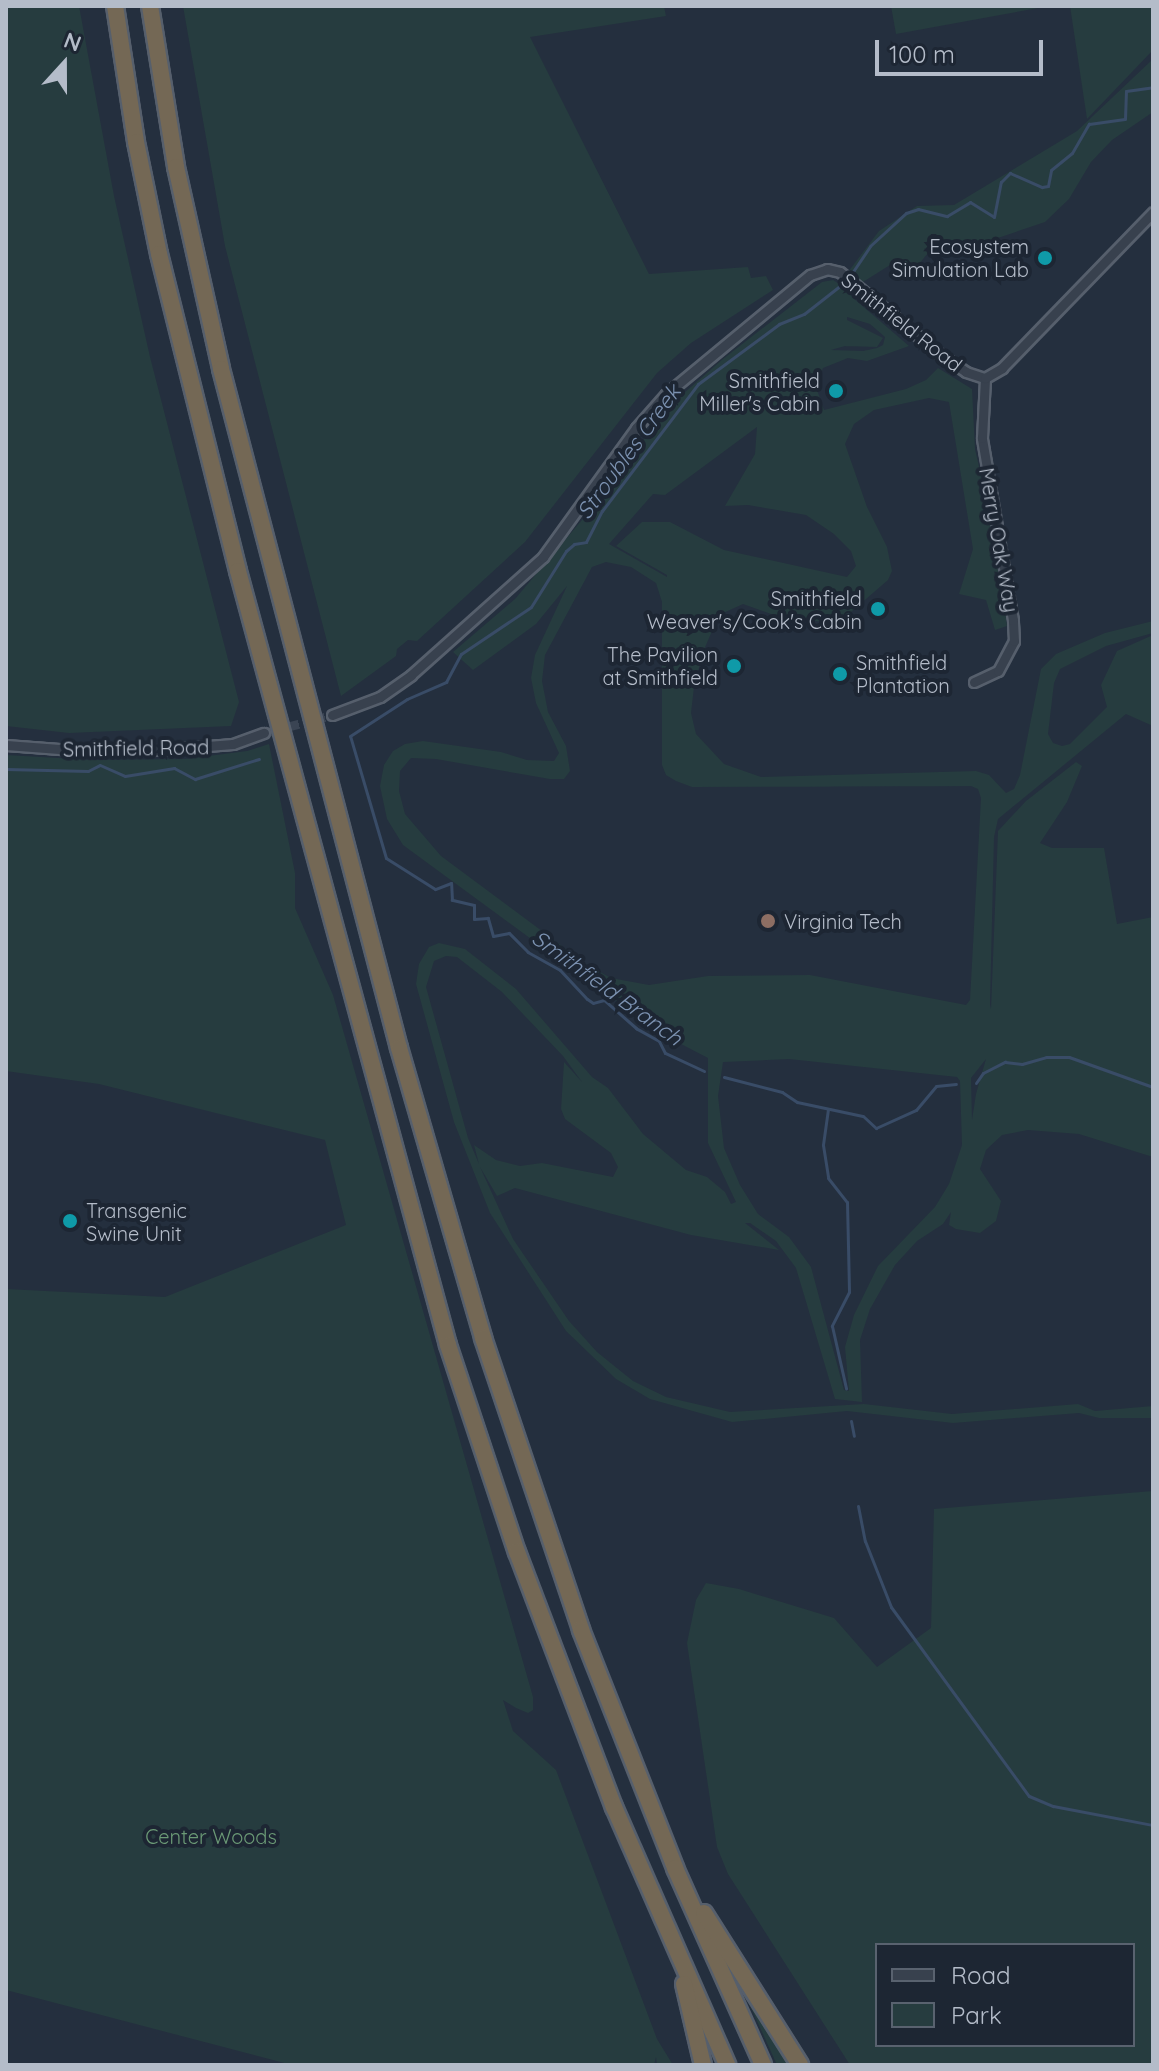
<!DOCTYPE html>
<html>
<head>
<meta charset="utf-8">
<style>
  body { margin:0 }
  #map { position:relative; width:1159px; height:2071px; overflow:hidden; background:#242f3e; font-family:Quicksand,sans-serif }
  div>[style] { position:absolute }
  .green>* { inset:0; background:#263c3f }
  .stream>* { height:3px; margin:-1.5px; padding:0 1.5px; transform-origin:1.5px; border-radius:1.5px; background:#394c67 }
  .minor-tunnel>* { height:9px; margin-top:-4.5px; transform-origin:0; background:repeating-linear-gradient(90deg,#3a4453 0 9px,transparent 0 13.5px) }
  .roads { filter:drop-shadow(2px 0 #565f6c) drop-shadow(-2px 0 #565f6c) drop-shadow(0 2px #565f6c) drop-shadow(0 -2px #565f6c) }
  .minor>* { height:9px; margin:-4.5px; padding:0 4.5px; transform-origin:4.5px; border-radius:4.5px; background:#38414e }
  .motorway>* { height:16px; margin:-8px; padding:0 8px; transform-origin:8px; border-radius:8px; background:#746855 }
  .dots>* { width:22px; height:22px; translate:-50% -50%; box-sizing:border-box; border:4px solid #1d2633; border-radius:50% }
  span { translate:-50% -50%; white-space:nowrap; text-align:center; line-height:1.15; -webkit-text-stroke:8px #1d2633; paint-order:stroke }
  .poi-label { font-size:20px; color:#b4bcc9 }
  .right { translate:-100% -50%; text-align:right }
  .left { translate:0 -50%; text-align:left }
  .street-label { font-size:20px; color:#b4bcc9 }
  .park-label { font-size:20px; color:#6b9a76 }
  .water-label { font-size:22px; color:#7c92b1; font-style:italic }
  .frame { position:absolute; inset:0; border:8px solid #b4bcc9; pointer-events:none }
  .legend { position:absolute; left:875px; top:1943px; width:260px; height:104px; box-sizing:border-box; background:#1d2633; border:2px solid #59626f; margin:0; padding:10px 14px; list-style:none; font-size:24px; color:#b4bcc9 }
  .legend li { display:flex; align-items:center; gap:16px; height:40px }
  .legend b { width:40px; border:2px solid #59626f }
  .north { position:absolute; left:24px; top:24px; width:80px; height:80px; -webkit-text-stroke:6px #1d2633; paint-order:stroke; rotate:21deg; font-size:22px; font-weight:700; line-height:32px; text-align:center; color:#b4bcc9 }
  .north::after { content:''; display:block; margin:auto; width:28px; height:36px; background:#b4bcc9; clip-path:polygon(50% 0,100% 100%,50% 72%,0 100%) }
  .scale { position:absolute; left:875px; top:40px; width:168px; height:36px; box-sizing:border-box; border:4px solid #b4bcc9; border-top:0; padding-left:10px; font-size:24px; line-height:28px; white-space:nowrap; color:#b4bcc9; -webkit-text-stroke:6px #1d2633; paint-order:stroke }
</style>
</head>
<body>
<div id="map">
  <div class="green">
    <div style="clip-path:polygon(6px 6px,79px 6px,114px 196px,150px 357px,239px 702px,231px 726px,69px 733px,6px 726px)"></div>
    <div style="clip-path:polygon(183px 6px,664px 6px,666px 16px,530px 37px,649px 274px,748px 267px,751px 278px,766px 276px,773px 290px,691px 343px,657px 373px,525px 542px,417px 641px,408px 640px,397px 649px,396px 656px,341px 696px,225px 246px)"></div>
    <div style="clip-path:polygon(891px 6px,1049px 6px,896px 34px)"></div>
    <div style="clip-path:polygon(1070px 6px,1153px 6px,1153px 50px,1087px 119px)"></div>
    <div style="clip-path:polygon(1153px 59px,1153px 112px,1112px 140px,1091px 162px,1069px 199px,1045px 222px,977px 245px,956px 243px,928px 253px,919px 264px,890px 265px,863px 282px,848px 272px,879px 231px,917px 206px,954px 205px,1077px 131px)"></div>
    <div style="clip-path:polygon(evenodd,833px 280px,852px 292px,852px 297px,909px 346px,867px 361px,848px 358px,823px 368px,816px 387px,824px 410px,906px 389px,926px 380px,938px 368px,972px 389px,975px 449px,995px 537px,1007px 626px,995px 630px,986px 600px,959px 594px,973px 549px,949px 402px,929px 398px,874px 410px,854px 424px,845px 444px,867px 507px,887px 547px,892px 571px,888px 580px,851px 612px,830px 622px,785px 619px,743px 604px,719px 615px,703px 652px,694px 687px,691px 713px,696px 734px,724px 764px,761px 777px,976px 771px,989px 775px,1006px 793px,1014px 789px,1020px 775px,1041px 669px,1056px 654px,1105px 633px,1153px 621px,1153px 633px,1106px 646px,1060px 669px,1054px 683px,1048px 734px,1053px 743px,1062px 746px,1070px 744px,1107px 707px,1101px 685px,1117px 651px,1153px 635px,1153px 726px,1126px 714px,998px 819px,994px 837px,990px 1004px,991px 1009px,998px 831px,1026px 801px,1076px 762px,1082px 766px,1067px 802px,1040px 843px,1052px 848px,1104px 848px,1117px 924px,1153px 917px,1153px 1157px,1079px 1134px,1028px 1130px,1002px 1135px,986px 1150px,980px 1169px,1001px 1201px,996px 1221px,980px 1233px,956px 1229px,949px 1225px,951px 1212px,943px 1224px,917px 1241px,895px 1265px,870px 1309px,860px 1340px,862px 1402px,835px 1399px,796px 1268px,776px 1241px,750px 1223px,745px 1223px,779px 1250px,691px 1235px,515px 1188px,497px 1196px,480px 1167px,513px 1239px,569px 1321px,597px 1352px,633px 1381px,666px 1397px,730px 1412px,864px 1404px,952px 1414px,1078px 1404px,1095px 1411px,1153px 1406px,1153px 1418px,1099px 1418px,1079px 1413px,953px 1423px,847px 1411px,732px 1422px,650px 1399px,616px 1379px,566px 1331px,490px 1213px,454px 1122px,416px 984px,419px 964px,429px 947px,439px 943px,465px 949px,516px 989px,592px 1077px,608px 1088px,643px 1134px,686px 1170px,707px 1177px,725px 1192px,731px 1204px,736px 1202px,708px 1143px,708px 1058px,654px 1030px,606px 993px,590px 989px,576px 972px,403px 845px,387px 819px,380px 786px,384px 765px,393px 751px,405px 744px,423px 741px,501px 752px,527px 760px,554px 761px,559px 753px,536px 703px,531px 678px,535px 655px,567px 586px,536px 624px,473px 670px,453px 652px,515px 599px,604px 494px,668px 407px,723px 359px,822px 282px,833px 280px,847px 317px,870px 324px,885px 337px,883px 345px,877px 348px,863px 351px,831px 350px,845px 346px,877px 347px,883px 338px,847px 320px,847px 317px,833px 280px,757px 427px,755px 454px,725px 506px,748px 505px,806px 515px,834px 534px,851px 551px,856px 566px,847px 577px,724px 550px,670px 522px,642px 522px,616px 546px,667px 575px,667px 577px,609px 544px,653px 494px,665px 495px,757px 427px,833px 280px,606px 562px,631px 567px,656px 583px,662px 602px,662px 765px,666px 775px,676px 781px,692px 787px,971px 786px,978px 789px,981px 798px,970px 1000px,966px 1005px,810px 975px,708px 976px,649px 985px,611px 978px,589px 966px,441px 856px,405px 814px,399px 791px,400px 771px,411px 758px,436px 759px,550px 779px,564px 779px,570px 771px,566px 746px,548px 712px,542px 681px,545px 655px,592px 567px,606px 562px,833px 280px,446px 956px,457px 957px,502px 992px,563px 1056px,582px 1082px,564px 1062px,561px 1109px,565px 1119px,611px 1153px,618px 1167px,613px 1177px,542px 1163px,520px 1166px,496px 1160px,474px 1145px,479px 1164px,468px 1138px,426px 987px,434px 961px,446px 956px,833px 280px,789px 1059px,957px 1077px,960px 1081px,962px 1145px,949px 1184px,935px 1207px,878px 1266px,854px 1315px,845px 1347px,849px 1391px,844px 1390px,811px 1267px,789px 1237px,758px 1214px,740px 1185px,724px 1148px,718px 1096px,723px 1062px,789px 1059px,833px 280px,986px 1059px,976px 1094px,972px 1120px,971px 1078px,986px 1059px)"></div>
    <div style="clip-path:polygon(269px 744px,295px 873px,295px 908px,333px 995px,533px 1697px,533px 1710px,528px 1713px,516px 1708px,503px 1700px,513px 1731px,556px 1770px,657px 2039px,673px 2065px,657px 2065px,656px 2057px,654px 2065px,292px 2065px,6px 1990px,6px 1289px,165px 1297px,346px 1225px,325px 1140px,99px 1084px,6px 1071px,6px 755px,94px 760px,185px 759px,247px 751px)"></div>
    <div style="clip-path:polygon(evenodd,1153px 1491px,1153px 2065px,850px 2065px,728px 1874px,717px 1847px,687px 1643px,696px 1600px,706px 1583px,739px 1589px,834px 1618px,877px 1667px,931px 1628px,934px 1509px,1153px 1491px,877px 1945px,1133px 1945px,1133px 2045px,877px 2045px,877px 1945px)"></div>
    <div style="clip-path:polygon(743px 1990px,790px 2065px,777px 2065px)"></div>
  </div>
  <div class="stream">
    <div style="left:852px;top:273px;width:32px;rotate:-56deg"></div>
    <div style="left:870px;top:246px;width:49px;rotate:-42.5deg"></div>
    <div style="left:906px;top:213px;width:13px;rotate:-18deg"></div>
    <div style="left:918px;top:209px;width:30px;rotate:14deg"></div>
    <div style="left:947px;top:216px;width:27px;rotate:-31deg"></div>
    <div style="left:970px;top:202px;width:28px;rotate:32deg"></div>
    <div style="left:994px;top:217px;width:36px;rotate:-79deg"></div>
    <div style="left:1001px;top:182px;width:13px;rotate:-45deg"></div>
    <div style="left:1010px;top:173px;width:35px;rotate:24deg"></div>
    <div style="left:1042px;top:187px;width:6px;rotate:-9deg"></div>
    <div style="left:1048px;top:186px;width:16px;rotate:-79deg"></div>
    <div style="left:1051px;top:170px;width:27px;rotate:-39deg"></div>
    <div style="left:1072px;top:153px;width:34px;rotate:-60deg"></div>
    <div style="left:1089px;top:124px;width:36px;rotate:-8deg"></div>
    <div style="left:1125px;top:119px;width:28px;rotate:-88deg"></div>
    <div style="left:1126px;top:91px;width:27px;rotate:-8deg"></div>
    <div style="left:6px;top:769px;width:82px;rotate:1.4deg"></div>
    <div style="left:88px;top:771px;width:13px;rotate:-27deg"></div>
    <div style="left:100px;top:765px;width:27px;rotate:24deg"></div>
    <div style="left:125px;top:776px;width:50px;rotate:-9.3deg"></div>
    <div style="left:174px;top:768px;width:24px;rotate:28deg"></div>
    <div style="left:195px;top:779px;width:67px;rotate:-17.4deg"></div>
    <div style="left:704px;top:1071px;width:43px;rotate:-155.2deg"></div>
    <div style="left:665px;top:1053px;width:13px;rotate:-117deg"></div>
    <div style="left:659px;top:1041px;width:26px;rotate:-151deg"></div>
    <div style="left:636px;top:1028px;width:43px;rotate:-138.8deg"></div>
    <div style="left:604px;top:1000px;width:11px;rotate:165deg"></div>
    <div style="left:593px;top:1003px;width:7px;rotate:-146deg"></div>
    <div style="left:587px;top:999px;width:40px;rotate:-133deg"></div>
    <div style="left:560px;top:970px;width:37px;rotate:-151deg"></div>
    <div style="left:528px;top:952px;width:27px;rotate:-135deg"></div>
    <div style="left:509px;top:933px;width:16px;rotate:169deg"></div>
    <div style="left:493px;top:936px;width:19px;rotate:-106deg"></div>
    <div style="left:488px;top:918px;width:14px;rotate:176deg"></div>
    <div style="left:474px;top:919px;width:14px;rotate:-90deg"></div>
    <div style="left:474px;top:905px;width:23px;rotate:-167deg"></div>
    <div style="left:452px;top:900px;width:17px;rotate:-93deg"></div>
    <div style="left:451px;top:883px;width:17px;rotate:159deg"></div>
    <div style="left:435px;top:889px;width:58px;rotate:-147.7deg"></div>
    <div style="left:386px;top:858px;width:127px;rotate:-106.4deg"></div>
    <div style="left:350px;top:736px;width:68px;rotate:-33deg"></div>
    <div style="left:407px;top:699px;width:43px;rotate:-23.6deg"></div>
    <div style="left:446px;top:682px;width:32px;rotate:-62deg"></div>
    <div style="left:461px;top:654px;width:84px;rotate:-33.9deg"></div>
    <div style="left:531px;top:607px;width:66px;rotate:-58deg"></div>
    <div style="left:566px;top:551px;width:11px;rotate:-41deg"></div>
    <div style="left:574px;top:544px;width:12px;rotate:-9deg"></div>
    <div style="left:586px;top:542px;width:35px;rotate:-63deg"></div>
    <div style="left:602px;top:511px;width:159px;rotate:-52.9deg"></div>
    <div style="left:698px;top:384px;width:101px;rotate:-36.5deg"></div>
    <div style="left:779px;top:324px;width:27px;rotate:-22deg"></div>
    <div style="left:804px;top:314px;width:47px;rotate:-38.1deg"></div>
    <div style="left:724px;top:1077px;width:60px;rotate:14.5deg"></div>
    <div style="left:782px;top:1092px;width:18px;rotate:34deg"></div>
    <div style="left:797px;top:1102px;width:67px;rotate:12deg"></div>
    <div style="left:863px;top:1116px;width:18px;rotate:43deg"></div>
    <div style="left:876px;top:1128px;width:44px;rotate:-24.2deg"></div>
    <div style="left:916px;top:1110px;width:31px;rotate:-50deg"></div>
    <div style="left:936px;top:1086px;width:20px;rotate:-6deg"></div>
    <div style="left:976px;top:1083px;width:12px;rotate:-55deg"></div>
    <div style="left:983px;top:1073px;width:25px;rotate:-27deg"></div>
    <div style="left:1005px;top:1062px;width:17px;rotate:7deg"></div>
    <div style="left:1022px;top:1064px;width:25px;rotate:-16deg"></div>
    <div style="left:1046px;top:1057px;width:23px"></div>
    <div style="left:1069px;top:1057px;width:89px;rotate:19.7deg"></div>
    <div style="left:828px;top:1109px;width:36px;rotate:98deg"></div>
    <div style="left:823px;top:1145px;width:33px;rotate:81deg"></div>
    <div style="left:828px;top:1178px;width:31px;rotate:52deg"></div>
    <div style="left:847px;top:1202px;width:90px;rotate:88.7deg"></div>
    <div style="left:849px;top:1292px;width:38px;rotate:117deg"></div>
    <div style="left:832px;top:1326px;width:64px;rotate:77.3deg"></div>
    <div style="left:851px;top:1421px;width:15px;rotate:79deg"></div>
    <div style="left:858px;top:1506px;width:36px;rotate:79deg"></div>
    <div style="left:865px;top:1541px;width:71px;rotate:68.5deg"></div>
    <div style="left:891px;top:1607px;width:234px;rotate:53.9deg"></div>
    <div style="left:1029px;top:1796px;width:26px;rotate:23deg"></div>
    <div style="left:1053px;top:1806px;width:102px;rotate:10.8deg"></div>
  </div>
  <div class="minor-tunnel">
    <div style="left:264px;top:733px;width:70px;rotate:-14.8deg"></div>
  </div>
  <div class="roads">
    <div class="minor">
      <div style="left:974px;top:682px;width:26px;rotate:-25deg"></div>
      <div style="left:998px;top:671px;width:34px;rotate:-62deg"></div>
      <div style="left:1014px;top:641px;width:21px;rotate:-93deg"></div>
      <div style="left:1013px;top:620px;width:185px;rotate:-99.7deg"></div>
      <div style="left:982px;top:438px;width:60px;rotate:-87.1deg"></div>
      <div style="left:332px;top:715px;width:51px;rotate:-20.6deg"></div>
      <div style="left:380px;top:697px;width:38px;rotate:-35deg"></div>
      <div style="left:411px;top:675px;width:177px;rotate:-41.8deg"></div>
      <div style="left:543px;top:557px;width:159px;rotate:-54.2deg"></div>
      <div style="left:636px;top:428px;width:45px;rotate:-48.6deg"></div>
      <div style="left:666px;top:394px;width:187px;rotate:-39.6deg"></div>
      <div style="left:810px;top:275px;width:18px;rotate:-19deg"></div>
      <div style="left:827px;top:269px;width:13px;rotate:13deg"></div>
      <div style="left:840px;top:272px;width:131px;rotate:39.4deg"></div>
      <div style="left:941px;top:355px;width:30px;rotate:34deg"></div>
      <div style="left:966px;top:372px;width:20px;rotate:18deg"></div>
      <div style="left:985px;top:378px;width:20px;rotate:-30deg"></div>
      <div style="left:1002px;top:368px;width:217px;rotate:-45.9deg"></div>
      <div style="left:6px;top:745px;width:80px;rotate:4.3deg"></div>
      <div style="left:86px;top:751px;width:71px;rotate:-0.8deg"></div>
      <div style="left:157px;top:750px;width:76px;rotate:-4.5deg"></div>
      <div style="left:233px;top:744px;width:33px;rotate:-20deg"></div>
    </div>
    <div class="motorway">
      <div style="left:115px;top:6px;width:138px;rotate:81.2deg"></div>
      <div style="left:136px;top:142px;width:114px;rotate:78.4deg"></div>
      <div style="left:159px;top:254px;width:327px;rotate:76deg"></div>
      <div style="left:238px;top:571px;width:802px;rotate:74.82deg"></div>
      <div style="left:448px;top:1345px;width:218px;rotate:71.6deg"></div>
      <div style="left:517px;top:1552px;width:273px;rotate:69.2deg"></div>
      <div style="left:614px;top:1807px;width:282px;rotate:66.3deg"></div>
      <div style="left:150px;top:6px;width:163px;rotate:80.8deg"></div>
      <div style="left:176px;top:167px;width:207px;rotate:77.4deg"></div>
      <div style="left:221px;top:369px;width:702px;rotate:75.31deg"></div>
      <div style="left:399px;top:1048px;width:302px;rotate:73.8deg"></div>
      <div style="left:483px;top:1338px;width:308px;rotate:71.4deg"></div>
      <div style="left:581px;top:1630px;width:256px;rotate:68.4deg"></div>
      <div style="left:675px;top:1868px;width:216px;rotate:65.9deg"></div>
      <div style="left:704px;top:1913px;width:180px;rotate:57.7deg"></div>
      <div style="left:684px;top:1984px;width:83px;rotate:76.8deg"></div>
    </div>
  </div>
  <div class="dots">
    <div style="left:1045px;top:258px;background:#0f9aa8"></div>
    <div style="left:836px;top:391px;background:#0f9aa8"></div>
    <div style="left:878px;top:609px;background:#0f9aa8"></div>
    <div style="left:734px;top:666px;background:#0f9aa8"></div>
    <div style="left:840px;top:674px;background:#0f9aa8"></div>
    <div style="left:768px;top:921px;background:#8d6e63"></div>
    <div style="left:70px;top:1221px;background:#0f9aa8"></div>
  </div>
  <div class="poi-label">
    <span class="right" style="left:1029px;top:258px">Ecosystem<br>Simulation Lab</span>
    <span class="right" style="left:820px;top:392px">Smithfield<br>Miller's Cabin</span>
    <span class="right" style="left:862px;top:610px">Smithfield<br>Weaver's/Cook's Cabin</span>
    <span class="right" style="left:718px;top:666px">The Pavilion<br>at Smithfield</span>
    <span class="left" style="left:856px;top:674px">Smithfield<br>Plantation</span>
    <span class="left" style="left:784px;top:921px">Virginia Tech</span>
    <span class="left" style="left:86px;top:1222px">Transgenic<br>Swine Unit</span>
  </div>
  <div class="street-label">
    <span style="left:902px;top:322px;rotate:38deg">Smithfield Road</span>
    <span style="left:999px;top:540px;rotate:80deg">Merry Oak Way</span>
    <span style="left:136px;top:748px;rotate:-1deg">Smithfield Road</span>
  </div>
  <div class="park-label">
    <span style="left:211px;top:1836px">Center Woods</span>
  </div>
  <div class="water-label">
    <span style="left:629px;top:452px;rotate:-54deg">Stroubles Creek</span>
    <span style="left:607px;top:988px;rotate:36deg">Smithfield Branch</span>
  </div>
  <div class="frame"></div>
  <ul class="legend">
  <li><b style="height:10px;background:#38414e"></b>Road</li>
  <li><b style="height:22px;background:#263c3f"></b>Park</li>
  </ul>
  <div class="north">N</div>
  <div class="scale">100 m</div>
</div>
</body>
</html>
